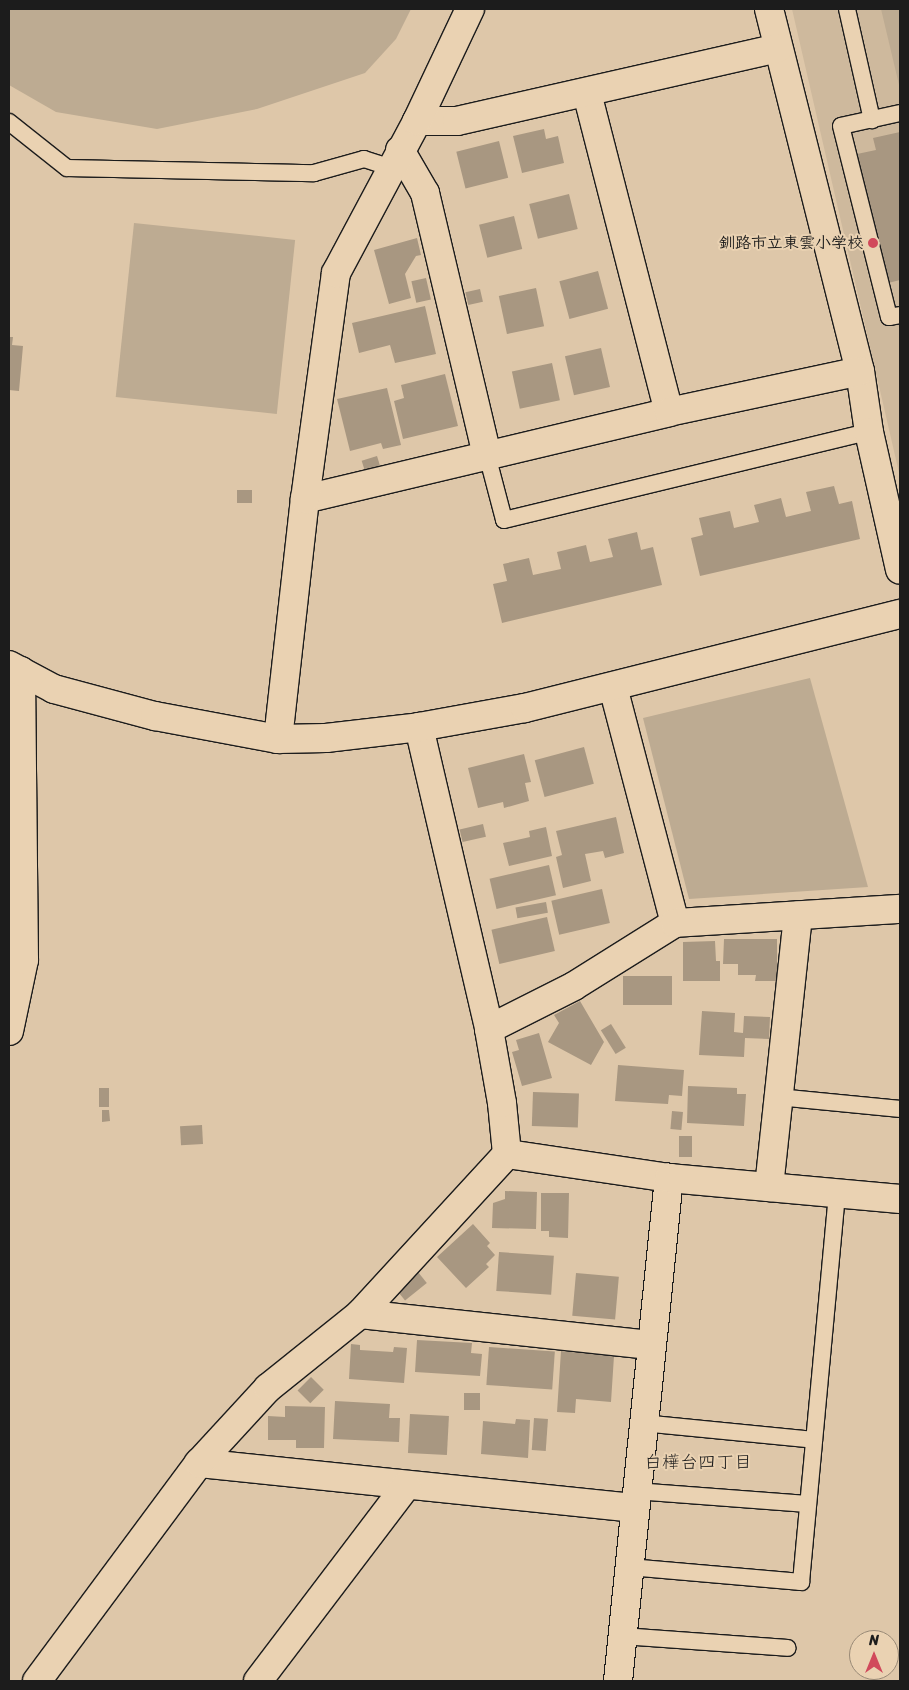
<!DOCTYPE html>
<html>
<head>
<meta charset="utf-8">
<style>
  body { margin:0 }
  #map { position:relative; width:909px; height:1690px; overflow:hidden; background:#dec7a9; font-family:Sriracha,"Klee One",sans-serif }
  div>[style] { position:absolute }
  .built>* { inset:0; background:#ceb99d }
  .green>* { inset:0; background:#bdab92; transform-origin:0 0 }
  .building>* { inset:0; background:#a89781; transform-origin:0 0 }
  .roads { filter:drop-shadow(1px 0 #1c1c1c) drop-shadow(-1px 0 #1c1c1c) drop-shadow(0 1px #1c1c1c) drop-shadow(0 -1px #1c1c1c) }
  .lane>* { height:16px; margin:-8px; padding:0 8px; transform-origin:8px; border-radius:8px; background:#ead2b2 }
  .street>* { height:28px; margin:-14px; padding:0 14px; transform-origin:14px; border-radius:14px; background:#ead2b2 }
  .secondary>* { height:28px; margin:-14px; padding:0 14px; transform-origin:14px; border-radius:14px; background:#ead2b2 }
  .dots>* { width:14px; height:14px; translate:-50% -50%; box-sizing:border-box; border:2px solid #ead2b2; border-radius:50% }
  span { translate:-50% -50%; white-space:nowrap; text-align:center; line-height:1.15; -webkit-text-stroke:4px #ead2b2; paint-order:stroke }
  .poi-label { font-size:16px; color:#1c1c1c; font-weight:700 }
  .right { translate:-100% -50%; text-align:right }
  .neighbourhood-label { font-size:18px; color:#1c1c1c }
  .frame { position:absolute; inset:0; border:10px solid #1c1c1c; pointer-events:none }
  .north { position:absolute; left:849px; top:1630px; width:50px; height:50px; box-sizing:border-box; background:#ead2b2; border:1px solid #988976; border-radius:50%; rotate:0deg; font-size:14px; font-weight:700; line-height:20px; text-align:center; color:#1c1c1c }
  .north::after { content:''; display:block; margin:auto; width:18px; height:22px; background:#d1495b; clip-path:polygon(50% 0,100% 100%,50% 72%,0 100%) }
</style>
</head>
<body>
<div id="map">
  <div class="built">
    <div style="clip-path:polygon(792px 9px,900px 9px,900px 477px)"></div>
  </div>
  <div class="green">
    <div style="clip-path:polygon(9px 9px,411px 9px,396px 39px,365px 73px,257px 109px,157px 129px,56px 112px,9px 85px)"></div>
    <div style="clip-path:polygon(881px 9px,900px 9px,900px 89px)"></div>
    <div style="left:134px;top:223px;width:162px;height:175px;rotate:6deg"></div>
    <div style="clip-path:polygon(810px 678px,868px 887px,689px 899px,643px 718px)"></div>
  </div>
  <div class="building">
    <div style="clip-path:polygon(544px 129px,546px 139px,558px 136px,564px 163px,522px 173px,513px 136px)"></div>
    <div style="clip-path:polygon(900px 132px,900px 280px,888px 283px,857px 154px,876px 150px,873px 138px)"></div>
    <div style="left:499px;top:141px;width:38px;height:44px;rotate:76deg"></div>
    <div style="left:569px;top:194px;width:36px;height:41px;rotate:76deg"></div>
    <div style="left:514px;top:216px;width:34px;height:36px;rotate:76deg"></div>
    <div style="clip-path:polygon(417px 238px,421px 255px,416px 256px,405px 274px,411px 298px,389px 304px,374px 250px)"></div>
    <div style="left:598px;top:271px;width:39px;height:40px;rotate:75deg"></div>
    <div style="left:426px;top:278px;width:22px;height:15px;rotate:77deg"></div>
    <div style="left:536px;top:288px;width:39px;height:38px;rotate:78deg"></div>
    <div style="left:480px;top:289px;width:13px;height:15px;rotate:77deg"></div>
    <div style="clip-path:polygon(425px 306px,436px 354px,395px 363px,390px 345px,359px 353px,352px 323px)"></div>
    <div style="clip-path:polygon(9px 337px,13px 337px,12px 345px,23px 346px,19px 391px,9px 390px)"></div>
    <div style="left:601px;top:348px;width:40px;height:37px;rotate:77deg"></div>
    <div style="left:552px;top:363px;width:38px;height:41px;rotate:78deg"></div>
    <div style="clip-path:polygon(445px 374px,458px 426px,403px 439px,394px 401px,404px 398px,401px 385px)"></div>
    <div style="clip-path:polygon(387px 388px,401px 445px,383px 449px,381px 443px,350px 451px,337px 399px)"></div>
    <div style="left:377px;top:456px;width:10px;height:16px;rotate:73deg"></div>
    <div style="clip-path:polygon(834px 486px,839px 504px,852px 501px,860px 539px,700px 576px,691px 538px,703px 535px,699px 518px,730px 511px,734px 528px,759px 522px,754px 505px,781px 498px,786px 517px,811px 511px,806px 492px)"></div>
    <div style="left:237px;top:490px;width:15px;height:13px"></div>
    <div style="clip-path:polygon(637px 532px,641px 550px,653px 547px,662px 585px,502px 623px,493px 584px,507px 581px,503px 564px,529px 558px,533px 575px,561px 569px,557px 552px,586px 545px,590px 562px,613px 557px,608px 539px)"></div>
    <div style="left:584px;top:747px;width:38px;height:51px;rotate:75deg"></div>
    <div style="clip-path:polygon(524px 754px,531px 782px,525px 783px,529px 801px,504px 808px,503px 802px,478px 808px,468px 768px)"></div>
    <div style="clip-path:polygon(616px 817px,624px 853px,605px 858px,603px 851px,585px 854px,591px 881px,563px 888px,556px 857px,562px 855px,556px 831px)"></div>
    <div style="left:483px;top:824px;width:13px;height:24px;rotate:77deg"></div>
    <div style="clip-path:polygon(546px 827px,552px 856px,509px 866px,503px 843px,530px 837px,529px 831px)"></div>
    <div style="left:549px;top:865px;width:31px;height:61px;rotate:77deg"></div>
    <div style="left:602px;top:889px;width:35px;height:52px;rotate:77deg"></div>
    <div style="left:546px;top:902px;width:11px;height:31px;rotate:80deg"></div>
    <div style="left:547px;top:917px;width:35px;height:57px;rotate:77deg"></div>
    <div style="clip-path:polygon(724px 939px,777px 939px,777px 981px,755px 981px,756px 975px,738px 975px,738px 964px,723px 964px)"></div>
    <div style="clip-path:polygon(715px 941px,716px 961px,720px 961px,720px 981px,683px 981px,683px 942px)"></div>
    <div style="left:623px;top:976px;width:49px;height:29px"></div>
    <div style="clip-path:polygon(580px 1001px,604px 1042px,591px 1065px,548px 1042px,559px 1023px,554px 1015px)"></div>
    <div style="clip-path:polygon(702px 1011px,735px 1013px,734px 1032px,743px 1033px,744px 1016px,770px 1017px,769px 1039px,745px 1038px,744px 1057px,699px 1055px)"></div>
    <div style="left:611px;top:1024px;width:28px;height:12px;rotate:58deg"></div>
    <div style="clip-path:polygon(539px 1033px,552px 1078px,522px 1086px,512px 1052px,519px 1050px,516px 1040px)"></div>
    <div style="clip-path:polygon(618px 1065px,684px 1070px,682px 1096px,669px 1095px,668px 1104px,615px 1101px)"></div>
    <div style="clip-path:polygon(688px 1086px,737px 1088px,737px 1094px,746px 1094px,744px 1126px,687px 1123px)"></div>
    <div style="left:99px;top:1088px;width:10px;height:19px"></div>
    <div style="left:533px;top:1092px;width:46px;height:34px;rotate:2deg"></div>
    <div style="clip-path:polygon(102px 1110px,109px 1110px,110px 1121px,102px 1122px)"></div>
    <div style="left:672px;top:1111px;width:11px;height:18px;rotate:5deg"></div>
    <div style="left:202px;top:1125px;width:19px;height:22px;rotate:87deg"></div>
    <div style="left:679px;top:1136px;width:13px;height:21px"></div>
    <div style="clip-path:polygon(505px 1191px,537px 1192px,536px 1229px,492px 1228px,493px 1203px,505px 1199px)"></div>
    <div style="clip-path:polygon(541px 1193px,569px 1193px,568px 1238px,549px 1237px,549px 1231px,541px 1231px)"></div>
    <div style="clip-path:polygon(473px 1224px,490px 1243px,487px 1246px,495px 1255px,486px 1264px,489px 1267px,466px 1288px,437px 1257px)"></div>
    <div style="left:499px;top:1252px;width:55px;height:39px;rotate:4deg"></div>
    <div style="left:418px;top:1272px;width:14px;height:28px;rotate:51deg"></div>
    <div style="left:576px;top:1273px;width:43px;height:43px;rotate:5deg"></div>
    <div style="clip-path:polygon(417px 1340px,472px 1343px,471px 1353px,482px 1354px,480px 1376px,415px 1372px)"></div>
    <div style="clip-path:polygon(351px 1344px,360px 1345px,360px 1350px,393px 1352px,394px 1347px,407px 1348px,404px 1383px,349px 1379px)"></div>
    <div style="left:489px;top:1347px;width:66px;height:38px;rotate:4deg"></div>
    <div style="clip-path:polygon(561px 1351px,614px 1356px,611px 1402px,576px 1399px,575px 1413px,557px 1412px)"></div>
    <div style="left:311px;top:1377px;width:18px;height:19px;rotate:45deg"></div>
    <div style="left:464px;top:1393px;width:16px;height:17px"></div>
    <div style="clip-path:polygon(335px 1401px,390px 1404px,389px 1418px,400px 1418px,399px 1442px,333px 1439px)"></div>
    <div style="clip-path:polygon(285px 1406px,325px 1407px,324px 1448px,296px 1448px,296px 1440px,268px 1440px,268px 1416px,285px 1417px)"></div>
    <div style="left:410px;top:1414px;width:39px;height:39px;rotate:3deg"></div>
    <div style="left:534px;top:1418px;width:14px;height:32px;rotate:4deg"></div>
    <div style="clip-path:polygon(516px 1419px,530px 1420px,528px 1458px,481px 1454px,483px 1421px,515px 1424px)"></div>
  </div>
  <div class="roads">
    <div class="lane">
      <div style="left:847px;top:9px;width:114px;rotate:77.3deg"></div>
      <div style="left:900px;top:113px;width:60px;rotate:167.6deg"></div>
      <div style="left:841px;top:126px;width:197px;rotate:75.9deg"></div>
      <div style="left:889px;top:317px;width:11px;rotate:-10deg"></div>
      <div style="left:9px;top:122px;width:74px;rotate:38.4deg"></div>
      <div style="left:67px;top:168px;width:247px;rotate:1.2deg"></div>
      <div style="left:314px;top:173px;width:52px;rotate:-15.6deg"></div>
      <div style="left:364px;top:159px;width:28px;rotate:18deg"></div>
      <div style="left:487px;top:455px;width:67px;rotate:75.3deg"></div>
      <div style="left:504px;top:520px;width:375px;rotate:-13.6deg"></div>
      <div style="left:778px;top:1097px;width:123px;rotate:5.6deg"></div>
      <div style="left:642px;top:1423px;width:173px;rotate:5.6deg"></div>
      <div style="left:635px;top:1491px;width:173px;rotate:4.3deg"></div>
      <div style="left:629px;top:1567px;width:173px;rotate:5deg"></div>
      <div style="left:801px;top:1582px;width:391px;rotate:-84.7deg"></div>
      <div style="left:622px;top:1636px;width:166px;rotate:4.1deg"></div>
    </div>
    <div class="street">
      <div style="left:769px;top:9px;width:373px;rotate:75.9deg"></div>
      <div style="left:860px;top:371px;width:62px;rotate:81.6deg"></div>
      <div style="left:869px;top:432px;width:141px;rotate:77.3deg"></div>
      <div style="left:587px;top:93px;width:329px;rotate:75.6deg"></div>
      <div style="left:417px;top:121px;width:40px"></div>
      <div style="left:457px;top:121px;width:329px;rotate:-12.8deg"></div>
      <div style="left:400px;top:150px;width:50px;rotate:59.8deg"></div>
      <div style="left:425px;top:193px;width:269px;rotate:76.7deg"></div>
      <div style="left:305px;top:499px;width:374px;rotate:-13.4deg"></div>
      <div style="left:669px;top:412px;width:195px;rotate:-12.1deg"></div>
      <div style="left:613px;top:687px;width:244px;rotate:75.3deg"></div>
      <div style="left:419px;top:727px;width:310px;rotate:76.9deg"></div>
      <div style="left:278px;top:739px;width:242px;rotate:-83.6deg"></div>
      <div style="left:305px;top:499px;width:228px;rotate:-82.2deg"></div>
      <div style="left:336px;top:273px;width:172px;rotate:-61.9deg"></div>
      <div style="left:417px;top:121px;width:124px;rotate:-64.7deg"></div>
      <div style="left:9px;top:1031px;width:73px;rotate:-78.1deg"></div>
      <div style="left:24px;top:960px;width:289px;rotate:-90.6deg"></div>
      <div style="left:507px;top:1154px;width:164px;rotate:8.4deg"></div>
      <div style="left:769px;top:1187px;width:273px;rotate:-83.9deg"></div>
      <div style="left:360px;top:1314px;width:292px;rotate:6.1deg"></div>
      <div style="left:199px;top:1463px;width:437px;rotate:5.9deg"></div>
      <div style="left:37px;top:1681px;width:272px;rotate:-53.4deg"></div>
      <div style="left:199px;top:1463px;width:102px;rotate:-47.4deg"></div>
      <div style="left:268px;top:1388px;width:118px;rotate:-38.8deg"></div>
      <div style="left:360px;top:1314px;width:217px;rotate:-47.4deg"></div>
      <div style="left:507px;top:1154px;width:51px;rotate:-95.6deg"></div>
      <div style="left:502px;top:1103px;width:75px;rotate:-100deg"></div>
      <div style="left:489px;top:1029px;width:95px;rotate:-26.8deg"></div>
      <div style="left:574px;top:986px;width:119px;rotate:-32deg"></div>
      <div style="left:675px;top:923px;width:225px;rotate:-3.6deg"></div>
      <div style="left:258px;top:1681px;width:245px;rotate:-52.8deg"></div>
      <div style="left:618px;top:1681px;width:506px;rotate:-84.21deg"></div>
      <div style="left:669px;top:1178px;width:232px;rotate:5.2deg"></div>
    </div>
    <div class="secondary">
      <div style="left:9px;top:665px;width:51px;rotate:28.1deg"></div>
      <div style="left:54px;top:689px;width:105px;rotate:15deg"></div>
      <div style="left:155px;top:716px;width:125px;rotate:10.6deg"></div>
      <div style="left:278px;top:739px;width:48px;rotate:-1.2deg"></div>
      <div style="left:326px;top:738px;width:94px;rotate:-6.7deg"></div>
      <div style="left:419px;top:727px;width:108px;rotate:-10.2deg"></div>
      <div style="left:525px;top:708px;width:387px;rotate:-14.1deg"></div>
    </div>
  </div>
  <div class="dots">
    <div style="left:873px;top:243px;background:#d1495b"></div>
  </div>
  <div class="poi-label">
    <span class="right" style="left:863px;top:243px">釧路市立東雲小学校</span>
  </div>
  <div class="neighbourhood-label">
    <span style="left:698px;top:1462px">白樺台四丁目</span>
  </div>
  <div class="frame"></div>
  <div class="north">N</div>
</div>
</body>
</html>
